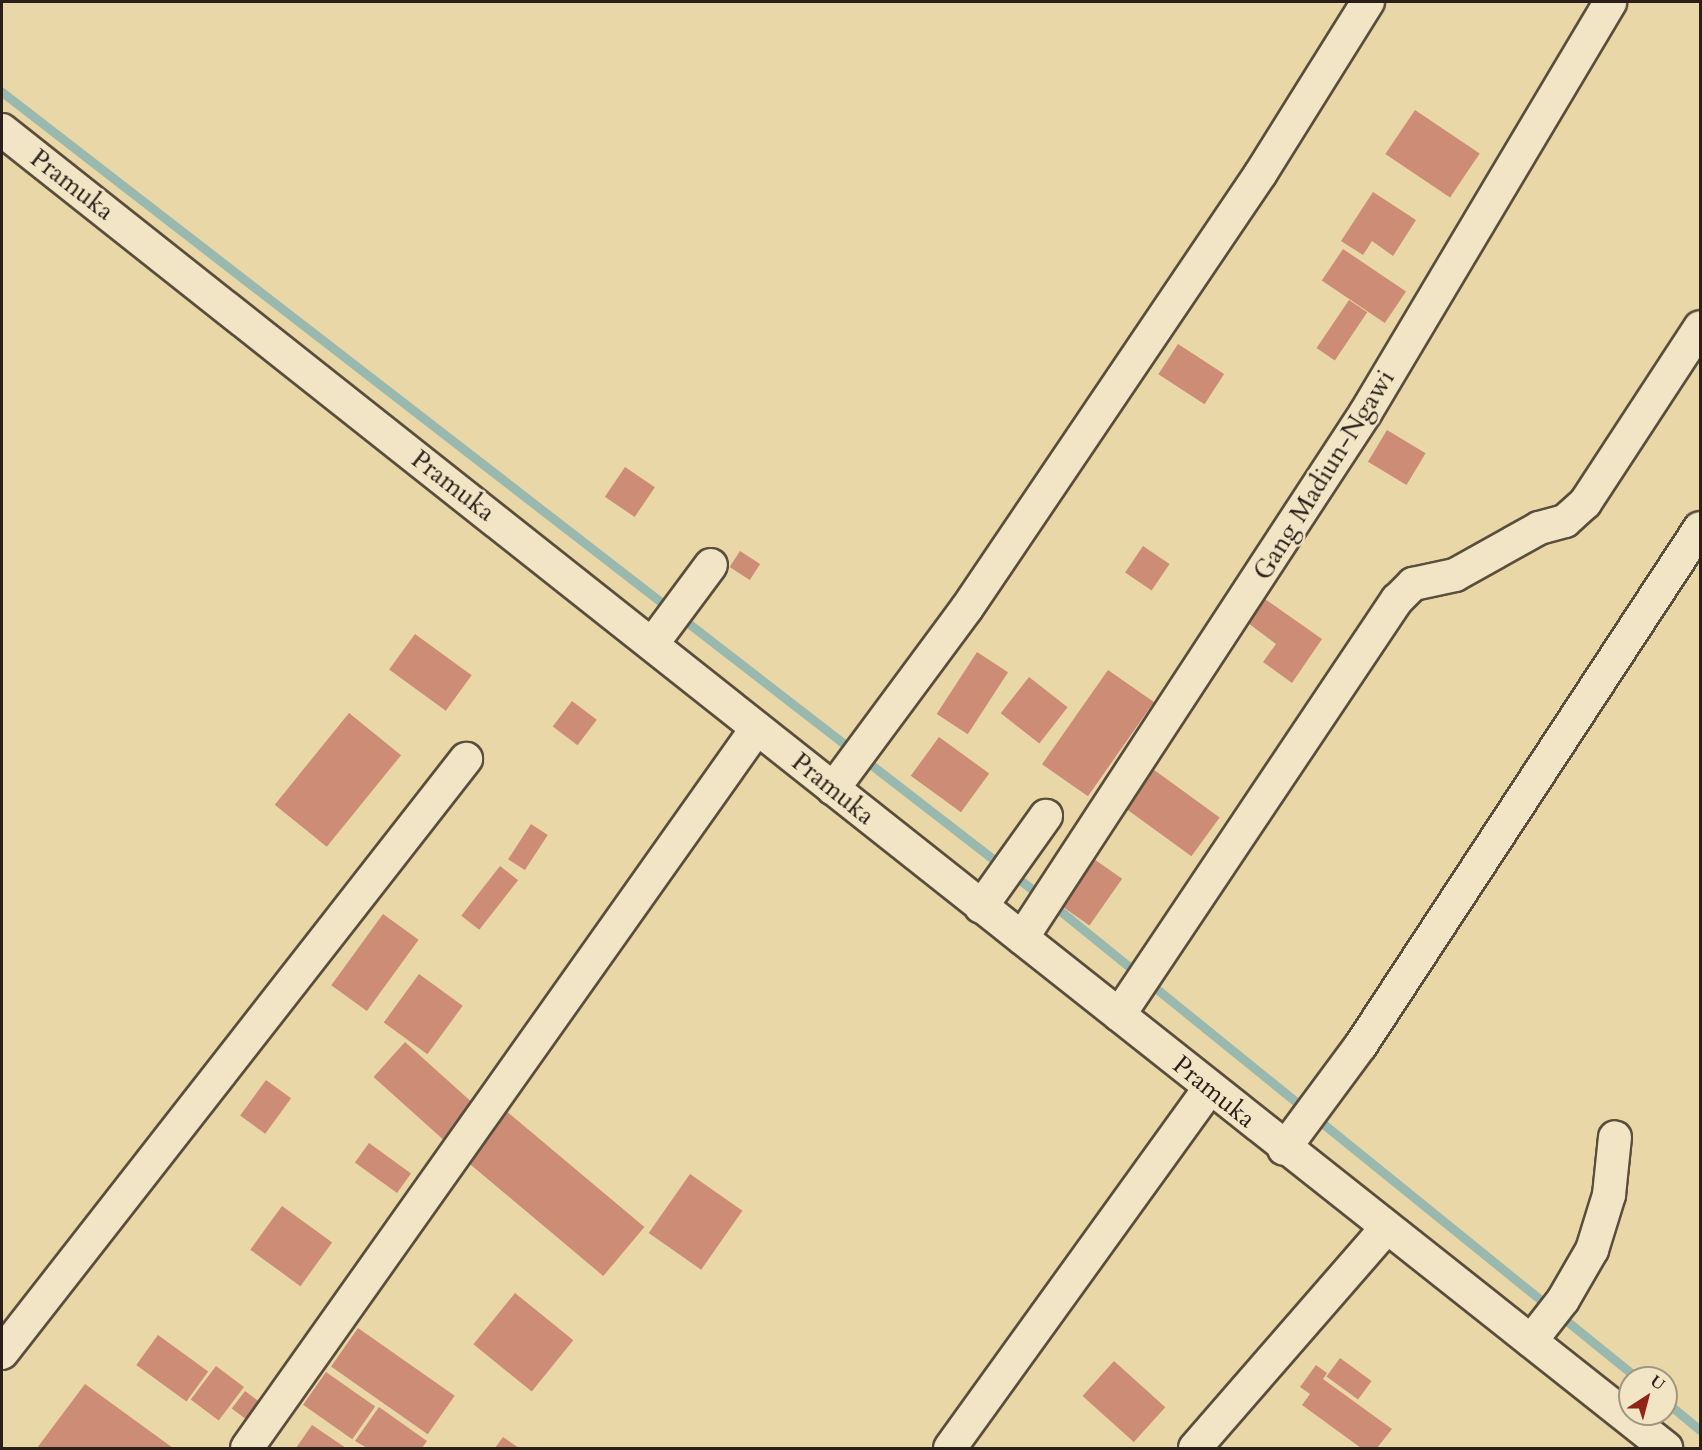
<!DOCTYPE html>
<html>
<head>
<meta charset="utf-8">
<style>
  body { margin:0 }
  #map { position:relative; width:1702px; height:1450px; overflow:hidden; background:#ead7a7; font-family:Cardo,serif }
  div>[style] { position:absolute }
  .stream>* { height:9px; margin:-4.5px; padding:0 4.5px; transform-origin:4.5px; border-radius:4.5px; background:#99b8ae }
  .building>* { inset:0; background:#cd8c75; transform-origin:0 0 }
  .roads { filter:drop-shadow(2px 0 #5a4e3c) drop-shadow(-2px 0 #5a4e3c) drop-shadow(0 2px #5a4e3c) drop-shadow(0 -2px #5a4e3c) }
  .minor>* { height:32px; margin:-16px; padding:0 16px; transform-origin:16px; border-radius:16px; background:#f1e5c6 }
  span { translate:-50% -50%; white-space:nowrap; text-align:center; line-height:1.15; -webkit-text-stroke:5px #f1e5c6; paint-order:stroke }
  .street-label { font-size:26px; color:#2a2019 }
  .frame { position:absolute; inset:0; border:3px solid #2a2019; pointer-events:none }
  .north { position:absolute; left:1618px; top:1366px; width:60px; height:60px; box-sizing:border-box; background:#f1e5c6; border:2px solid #a19681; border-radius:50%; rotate:36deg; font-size:16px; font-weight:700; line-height:24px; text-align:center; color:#2a2019 }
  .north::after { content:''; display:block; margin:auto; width:21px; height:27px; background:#8f2418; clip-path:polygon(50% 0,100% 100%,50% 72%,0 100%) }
</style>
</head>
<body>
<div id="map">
  <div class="stream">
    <div style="left:2px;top:92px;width:1349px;rotate:37.74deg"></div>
    <div style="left:1069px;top:918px;width:731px;rotate:39deg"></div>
    <div style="left:1666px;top:1402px;width:44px;rotate:39.5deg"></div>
  </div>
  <div class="building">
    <div style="left:1415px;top:110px;width:78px;height:53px;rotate:34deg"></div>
    <div style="clip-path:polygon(1373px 192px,1416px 220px,1393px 256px,1372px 241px,1363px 255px,1341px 241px)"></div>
    <div style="left:1343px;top:249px;width:76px;height:38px;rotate:34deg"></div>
    <div style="left:1349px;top:300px;width:22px;height:58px;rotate:34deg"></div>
    <div style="left:1178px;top:344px;width:55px;height:36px;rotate:33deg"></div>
    <div style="left:1387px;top:430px;width:45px;height:37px;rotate:31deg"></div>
    <div style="left:625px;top:467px;width:36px;height:36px;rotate:34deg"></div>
    <div style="left:1143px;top:546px;width:32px;height:32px;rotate:34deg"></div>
    <div style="left:740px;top:551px;width:24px;height:19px;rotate:33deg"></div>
    <div style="clip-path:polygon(1265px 599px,1322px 639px,1292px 683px,1263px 662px,1276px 644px,1248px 623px)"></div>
    <div style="left:415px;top:634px;width:70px;height:44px;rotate:36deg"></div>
    <div style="left:977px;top:652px;width:37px;height:74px;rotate:33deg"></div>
    <div style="left:1108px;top:670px;width:56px;height:115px;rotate:35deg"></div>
    <div style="left:1029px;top:677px;width:49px;height:46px;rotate:38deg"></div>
    <div style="left:572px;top:701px;width:31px;height:32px;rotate:37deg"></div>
    <div style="left:349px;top:713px;width:67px;height:118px;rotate:39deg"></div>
    <div style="left:939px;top:737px;width:62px;height:48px;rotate:36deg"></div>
    <div style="left:1146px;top:764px;width:91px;height:48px;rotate:36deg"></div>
    <div style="left:531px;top:824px;width:20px;height:42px;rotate:33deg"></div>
    <div style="left:1091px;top:857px;width:38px;height:57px;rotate:35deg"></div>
    <div style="left:500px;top:866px;width:23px;height:63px;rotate:38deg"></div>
    <div style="left:383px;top:914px;width:44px;height:88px;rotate:36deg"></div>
    <div style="left:419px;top:974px;width:54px;height:60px;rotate:36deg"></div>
    <div style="left:405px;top:1042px;width:100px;height:47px;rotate:42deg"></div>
    <div style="left:266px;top:1080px;width:31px;height:44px;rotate:36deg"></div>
    <div style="left:505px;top:1110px;width:182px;height:64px;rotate:40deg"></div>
    <div style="left:369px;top:1143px;width:52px;height:24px;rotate:36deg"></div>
    <div style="left:690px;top:1174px;width:64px;height:72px;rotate:35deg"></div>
    <div style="left:282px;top:1206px;width:62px;height:54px;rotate:36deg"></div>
    <div style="left:515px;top:1293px;width:75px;height:66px;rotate:39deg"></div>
    <div style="left:358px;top:1328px;width:118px;height:47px;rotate:35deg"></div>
    <div style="left:158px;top:1335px;width:62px;height:37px;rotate:36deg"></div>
    <div style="left:1340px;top:1358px;width:39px;height:23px;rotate:36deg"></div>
    <div style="left:1114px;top:1361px;width:69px;height:47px;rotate:42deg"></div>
    <div style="clip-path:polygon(1316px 1365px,1327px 1373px,1323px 1379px,1392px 1429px,1377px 1448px,1361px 1448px,1302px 1405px,1310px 1394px,1300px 1387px)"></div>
    <div style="left:216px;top:1366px;width:35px;height:42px;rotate:37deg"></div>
    <div style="left:326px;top:1372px;width:60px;height:40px;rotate:35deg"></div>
    <div style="clip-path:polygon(85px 1384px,173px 1448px,37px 1448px)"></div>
    <div style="left:245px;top:1391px;width:20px;height:22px;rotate:37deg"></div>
    <div style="clip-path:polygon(379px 1407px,427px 1441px,422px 1448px,367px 1448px,355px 1441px)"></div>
    <div style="clip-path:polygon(312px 1425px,346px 1448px,296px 1448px)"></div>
    <div style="clip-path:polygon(503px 1437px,519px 1448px,495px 1448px)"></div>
  </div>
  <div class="roads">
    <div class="minor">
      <div style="left:2px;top:130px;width:2123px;rotate:38.38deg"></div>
      <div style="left:653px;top:643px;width:97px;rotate:-53.4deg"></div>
      <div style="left:833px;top:789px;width:225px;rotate:-53.5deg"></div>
      <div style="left:967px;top:608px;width:525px;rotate:-55.95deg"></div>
      <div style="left:1261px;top:173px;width:202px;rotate:-58deg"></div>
      <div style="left:981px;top:907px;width:112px;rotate:-54.5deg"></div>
      <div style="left:1022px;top:938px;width:628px;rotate:-56.82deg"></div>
      <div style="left:1366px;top:412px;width:477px;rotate:-59.2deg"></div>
      <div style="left:1119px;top:1015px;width:500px;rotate:-56.2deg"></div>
      <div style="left:1397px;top:600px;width:23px;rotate:-45deg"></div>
      <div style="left:1413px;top:584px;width:43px;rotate:-12.1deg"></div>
      <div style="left:1455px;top:575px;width:96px;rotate:-29.2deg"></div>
      <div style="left:1539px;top:528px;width:27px;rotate:-15deg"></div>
      <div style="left:1565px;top:521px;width:27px;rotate:-42deg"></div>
      <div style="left:1585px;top:503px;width:210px;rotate:-56.8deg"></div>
      <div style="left:1284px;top:1149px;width:129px;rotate:-53.5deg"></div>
      <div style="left:1361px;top:1045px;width:618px;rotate:-56.75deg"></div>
      <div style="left:1531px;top:1341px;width:52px;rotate:-52deg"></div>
      <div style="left:1563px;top:1300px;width:58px;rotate:-59.9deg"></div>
      <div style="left:1592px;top:1250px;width:58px;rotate:-72.8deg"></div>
      <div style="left:1609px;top:1195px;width:58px;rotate:-84.1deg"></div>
      <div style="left:2px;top:1353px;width:754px;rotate:-52.01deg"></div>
      <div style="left:247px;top:1448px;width:882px;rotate:-54.69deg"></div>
      <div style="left:950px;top:1448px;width:444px;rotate:-54.2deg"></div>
      <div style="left:1195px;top:1448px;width:291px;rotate:-49deg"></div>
    </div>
  </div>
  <div class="street-label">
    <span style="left:72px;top:185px;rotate:38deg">Pramuka</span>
    <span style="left:1324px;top:475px;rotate:-58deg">Gang Madiun-Ngawi</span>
    <span style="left:453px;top:486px;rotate:38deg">Pramuka</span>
    <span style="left:833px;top:789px;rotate:39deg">Pramuka</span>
    <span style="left:1214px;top:1092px;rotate:39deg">Pramuka</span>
  </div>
  <div class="frame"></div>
  <div class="north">U</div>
</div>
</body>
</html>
